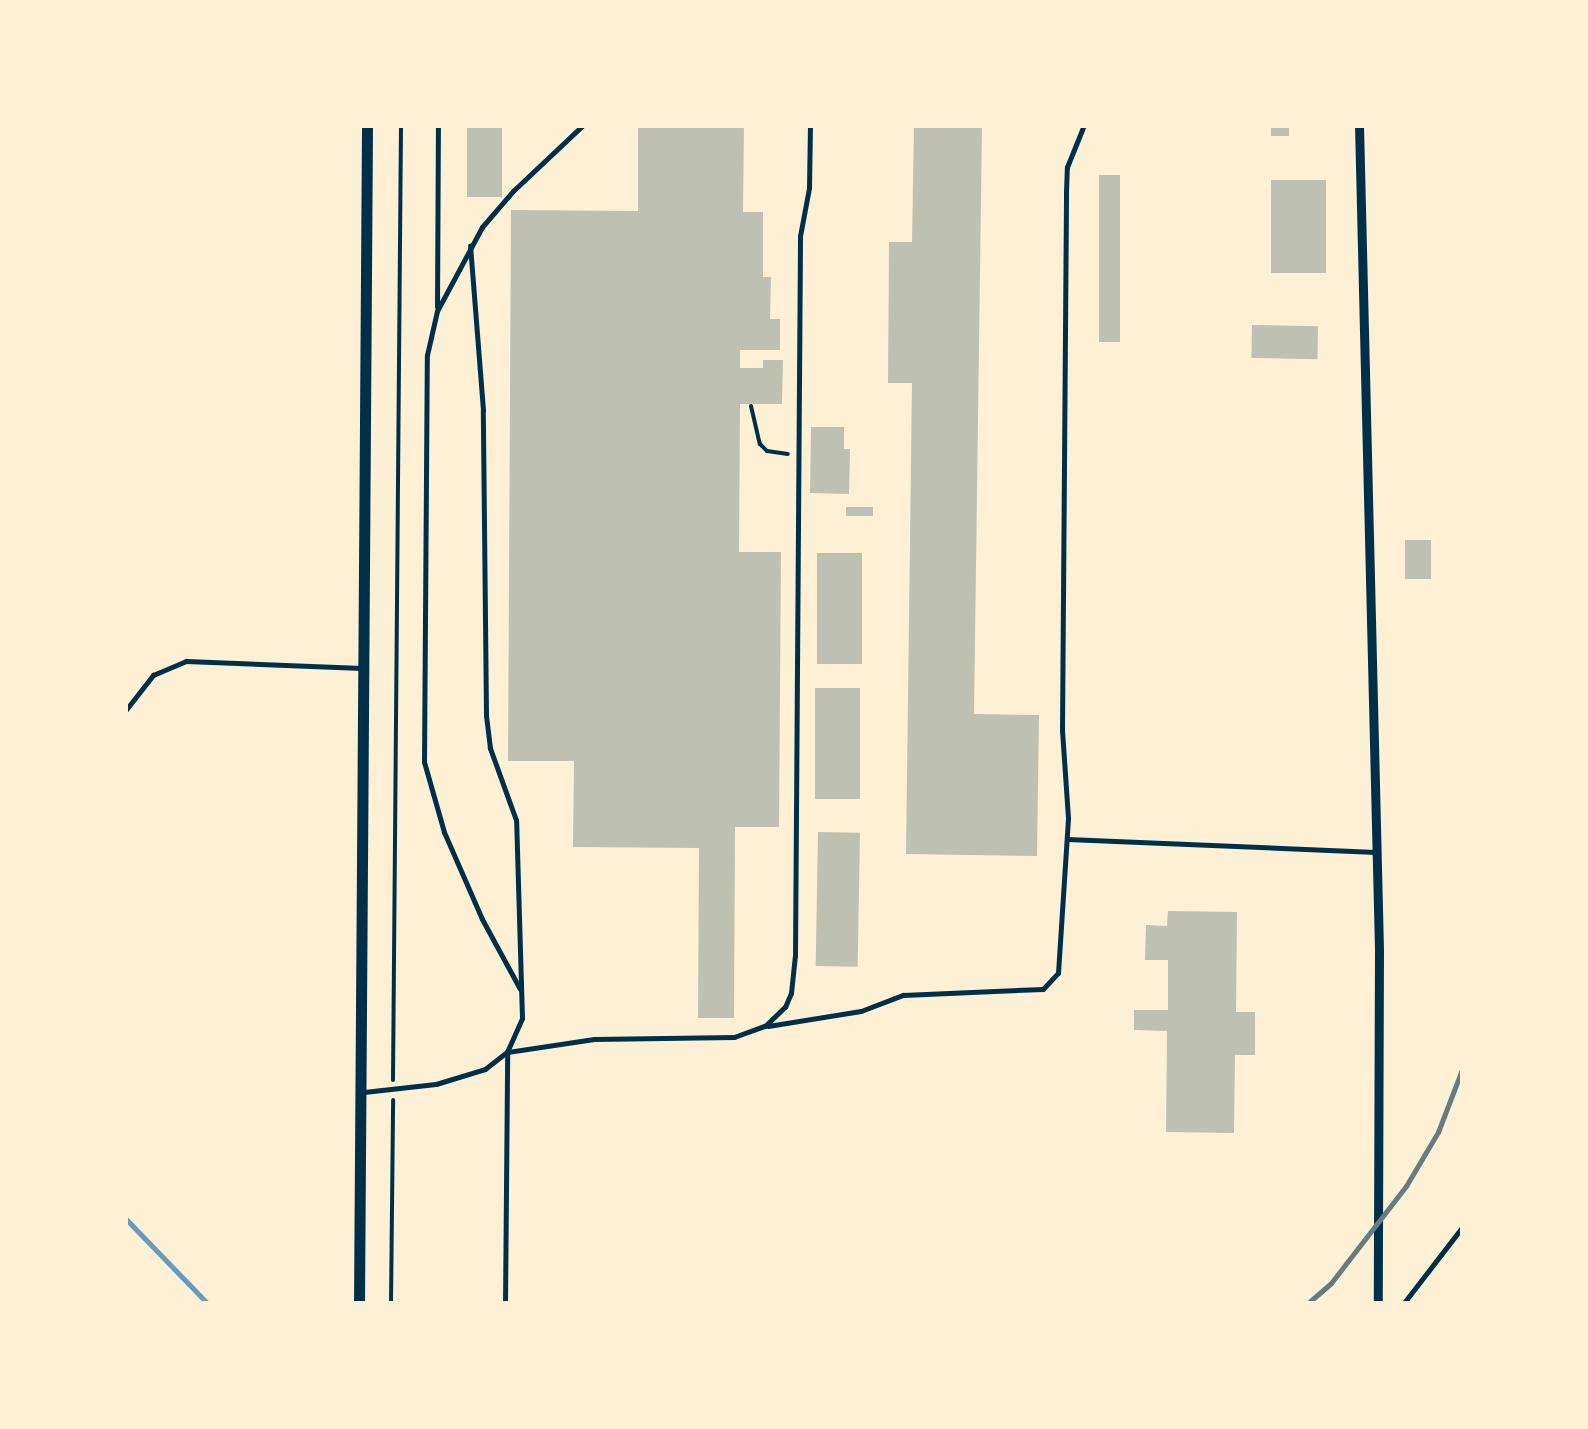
<!DOCTYPE html>
<html>
<head>
<meta charset="utf-8">
<style>
  body { margin:0 }
  #map { position:relative; width:1588px; height:1429px; overflow:hidden; background:#fdf0d5; font-family:Cabin,sans-serif }
  div>[style] { position:absolute }
  .stream>* { height:5px; margin:-2.5px; padding:0 2.5px; transform-origin:2.5px; border-radius:2.5px; background:#669bbc }
  .building>* { inset:0; background:#bec0b2; transform-origin:0 0 }
  .path>* { height:4px; margin:-2px; padding:0 2px; transform-origin:2px; border-radius:2px; background:#003049 }
  .service>* { height:5px; margin:-2.5px; padding:0 2.5px; transform-origin:2.5px; border-radius:2.5px; background:#003049 }
  .minor>* { height:9px; margin:-4.5px; padding:0 4.5px; transform-origin:4.5px; border-radius:4.5px; background:#003049 }
  .tertiary>* { height:11px; margin:-5.5px; padding:0 5.5px; transform-origin:5.5px; border-radius:5.5px; background:#003049 }
  .rail>* { height:5px; margin:-2.5px; padding:0 2.5px; transform-origin:2.5px; border-radius:2.5px; background:#657d81 }
  span { translate:-50% -50%; white-space:nowrap; text-align:center; line-height:1.15; -webkit-text-stroke:8px #fdf0d5; paint-order:stroke }
  .frame { position:absolute; inset:0; border:128px solid #fdf0d5; pointer-events:none }
</style>
</head>
<body>
<div id="map">
  <div class="stream">
    <div style="left:125px;top:1218px;width:120px;rotate:46deg"></div>
  </div>
  <div class="building">
    <div style="left:467px;top:125px;width:35px;height:72px"></div>
    <div style="clip-path:polygon(638px 125px,744px 125px,743px 212px,763px 212px,763px 277px,771px 277px,770px 319px,780px 319px,780px 350px,740px 350px,740px 368px,763px 368px,763px 360px,783px 360px,782px 404px,740px 404px,739px 552px,781px 552px,779px 827px,735px 827px,734px 1018px,698px 1018px,699px 848px,573px 847px,574px 761px,508px 761px,511px 210px,638px 211px)"></div>
    <div style="clip-path:polygon(914px 125px,982px 125px,974px 714px,1039px 715px,1037px 856px,906px 854px,912px 383px,888px 383px,889px 242px,912px 242px)"></div>
    <div style="left:1271px;top:125px;width:18px;height:11px"></div>
    <div style="left:1099px;top:175px;width:21px;height:167px"></div>
    <div style="left:1271px;top:180px;width:55px;height:93px"></div>
    <div style="left:1252px;top:325px;width:66px;height:33px;rotate:1deg"></div>
    <div style="clip-path:polygon(811px 427px,844px 427px,844px 449px,850px 449px,849px 494px,810px 493px)"></div>
    <div style="left:846px;top:507px;width:27px;height:9px"></div>
    <div style="left:1405px;top:540px;width:26px;height:39px"></div>
    <div style="left:817px;top:553px;width:45px;height:111px"></div>
    <div style="left:815px;top:688px;width:45px;height:111px"></div>
    <div style="left:818px;top:832px;width:42px;height:134px;rotate:1deg"></div>
    <div style="clip-path:polygon(1168px 911px,1237px 912px,1236px 1012px,1255px 1012px,1255px 1055px,1235px 1055px,1234px 1133px,1166px 1132px,1167px 1031px,1134px 1030px,1134px 1010px,1168px 1010px,1168px 960px,1145px 960px,1146px 925px,1167px 926px)"></div>
  </div>
  <div class="path">
    <div style="left:751px;top:406px;width:39px;rotate:77deg"></div>
    <div style="left:760px;top:444px;width:10px;rotate:45deg"></div>
    <div style="left:767px;top:451px;width:21px;rotate:8deg"></div>
    <div style="left:393px;top:1080px;width:955px;rotate:-89.52deg"></div>
    <div style="left:391px;top:1304px;width:204px;rotate:-89.4deg"></div>
  </div>
  <div class="service">
    <div style="left:437px;top:307px;width:182px;rotate:-89.7deg"></div>
    <div style="left:125px;top:711px;width:46px;rotate:-52.1deg"></div>
    <div style="left:153px;top:675px;width:36px;rotate:-23deg"></div>
    <div style="left:186px;top:661px;width:176px;rotate:2.3deg"></div>
    <div style="left:1067px;top:839px;width:309px;rotate:2.4deg"></div>
    <div style="left:520px;top:989px;width:80px;rotate:-118.5deg"></div>
    <div style="left:482px;top:919px;width:95px;rotate:-113.6deg"></div>
    <div style="left:444px;top:832px;width:73px;rotate:-105.9deg"></div>
    <div style="left:424px;top:762px;width:407px;rotate:-89.6deg"></div>
    <div style="left:427px;top:355px;width:45px;rotate:-77.2deg"></div>
    <div style="left:437px;top:311px;width:95px;rotate:-61.8deg"></div>
    <div style="left:482px;top:227px;width:48px;rotate:-49.3deg"></div>
    <div style="left:513px;top:191px;width:96px;rotate:-43.3deg"></div>
    <div style="left:768px;top:1026px;width:94px;rotate:-9.2deg"></div>
    <div style="left:861px;top:1011px;width:45px;rotate:-20.9deg"></div>
    <div style="left:903px;top:995px;width:140px;rotate:-2.5deg"></div>
    <div style="left:1043px;top:989px;width:22px;rotate:-47deg"></div>
    <div style="left:1058px;top:973px;width:155px;rotate:-86.3deg"></div>
    <div style="left:1068px;top:818px;width:87px;rotate:-93.9deg"></div>
    <div style="left:1062px;top:731px;width:539px;rotate:-89.57deg"></div>
    <div style="left:1066px;top:192px;width:25px;rotate:-88deg"></div>
    <div style="left:1067px;top:167px;width:45px;rotate:-68deg"></div>
    <div style="left:364px;top:1092px;width:72px;rotate:-6.3deg"></div>
    <div style="left:436px;top:1084px;width:51px;rotate:-17deg"></div>
    <div style="left:485px;top:1069px;width:28px;rotate:-38deg"></div>
    <div style="left:507px;top:1052px;width:37px;rotate:-66deg"></div>
    <div style="left:522px;top:1018px;width:198px;rotate:-91.7deg"></div>
    <div style="left:516px;top:820px;width:77px;rotate:-109.9deg"></div>
    <div style="left:490px;top:748px;width:33px;rotate:-97deg"></div>
    <div style="left:486px;top:715px;width:305px;rotate:-90.6deg"></div>
    <div style="left:483px;top:410px;width:165px;rotate:-94.5deg"></div>
    <div style="left:505px;top:1304px;width:252px;rotate:-89.5deg"></div>
    <div style="left:507px;top:1052px;width:88px;rotate:-8.5deg"></div>
    <div style="left:594px;top:1039px;width:140px;rotate:-0.8deg"></div>
    <div style="left:734px;top:1037px;width:33px;rotate:-20deg"></div>
    <div style="left:765px;top:1026px;width:28px;rotate:-44deg"></div>
    <div style="left:785px;top:1007px;width:15px;rotate:-67deg"></div>
    <div style="left:791px;top:993px;width:37px;rotate:-84deg"></div>
    <div style="left:795px;top:956px;width:720px;rotate:-89.6deg"></div>
    <div style="left:800px;top:236px;width:49px;rotate:-79.4deg"></div>
    <div style="left:809px;top:188px;width:63px;rotate:-89.1deg"></div>
    <div style="left:1403px;top:1304px;width:98px;rotate:-52.4deg"></div>
  </div>
  <div class="minor">
    <div style="left:1359px;top:125px;width:826px;rotate:88.61deg"></div>
    <div style="left:1379px;top:951px;width:353px;rotate:90.2deg"></div>
  </div>
  <div class="tertiary">
    <div style="left:359px;top:1304px;width:1179px;rotate:-89.61deg"></div>
  </div>
  <div class="rail">
    <div style="left:1307px;top:1304px;width:32px;rotate:-41deg"></div>
    <div style="left:1331px;top:1283px;width:123px;rotate:-52.3deg"></div>
    <div style="left:1406px;top:1186px;width:63px;rotate:-59.3deg"></div>
    <div style="left:1438px;top:1132px;width:70px;rotate:-69deg"></div>
  </div>
  <div class="frame"></div>
</div>
</body>
</html>
